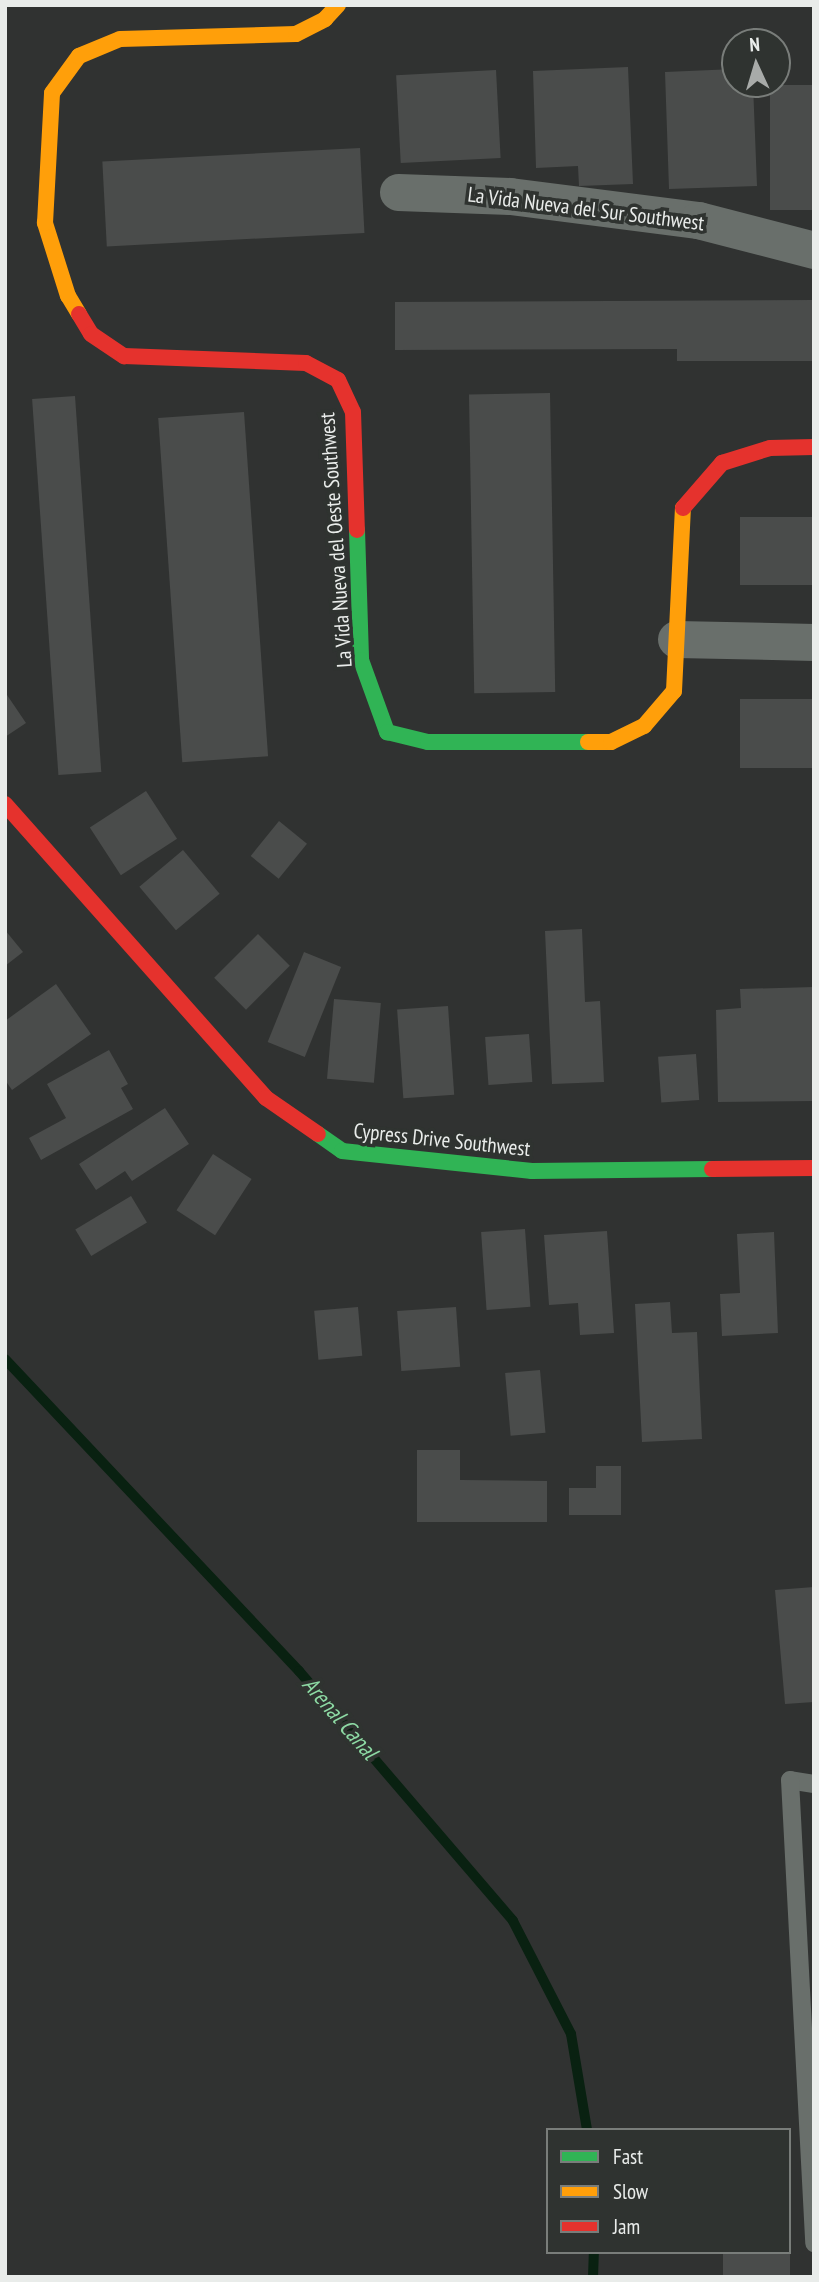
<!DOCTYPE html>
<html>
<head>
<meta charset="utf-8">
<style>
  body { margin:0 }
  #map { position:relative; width:819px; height:2282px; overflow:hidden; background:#303231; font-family:"PT Sans Narrow",sans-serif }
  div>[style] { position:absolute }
  .stream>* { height:10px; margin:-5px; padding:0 5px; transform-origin:5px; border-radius:5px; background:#092111 }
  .building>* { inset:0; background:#4a4c4b; transform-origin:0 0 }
  .lane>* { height:18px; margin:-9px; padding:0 9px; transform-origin:9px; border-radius:9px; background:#696f6b }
  .street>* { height:37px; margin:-18.5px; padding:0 18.5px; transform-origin:18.5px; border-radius:18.5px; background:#696f6b }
  .fast>* { height:16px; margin:-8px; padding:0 8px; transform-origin:8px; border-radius:8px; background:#30b455 }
  .slow>* { height:16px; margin:-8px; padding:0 8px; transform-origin:8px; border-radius:8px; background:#ff9f0a }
  .jam>* { height:16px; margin:-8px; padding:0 8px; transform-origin:8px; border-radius:8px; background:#e5322d }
  span { translate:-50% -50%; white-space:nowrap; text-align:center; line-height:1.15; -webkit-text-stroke:7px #2f3330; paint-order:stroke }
  .street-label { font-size:21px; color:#e9ecea }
  .water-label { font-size:23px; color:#8ddaa4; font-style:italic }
  .frame { position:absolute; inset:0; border:7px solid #e9ecea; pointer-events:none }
  .legend { position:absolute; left:546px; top:2128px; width:245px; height:126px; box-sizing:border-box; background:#2f3330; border:2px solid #797d7a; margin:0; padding:9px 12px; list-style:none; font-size:21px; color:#e9ecea }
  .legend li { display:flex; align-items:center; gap:14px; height:35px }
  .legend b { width:35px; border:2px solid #797d7a }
  .north { position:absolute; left:721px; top:28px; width:70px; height:70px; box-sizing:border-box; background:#2f3330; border:2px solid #797d7a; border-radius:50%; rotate:356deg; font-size:19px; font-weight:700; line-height:28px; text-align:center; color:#e9ecea }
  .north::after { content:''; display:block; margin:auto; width:24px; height:32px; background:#a8aba9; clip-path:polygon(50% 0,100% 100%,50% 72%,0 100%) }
</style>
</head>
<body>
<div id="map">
  <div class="stream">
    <div style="left:5px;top:1359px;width:429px;rotate:46.7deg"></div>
    <div style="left:299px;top:1671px;width:329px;rotate:49.4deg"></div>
    <div style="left:513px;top:1921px;width:127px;rotate:62.8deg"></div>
    <div style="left:571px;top:2034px;width:97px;rotate:80.5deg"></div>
    <div style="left:593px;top:2277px;width:25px;rotate:-88deg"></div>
  </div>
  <div class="building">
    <div style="clip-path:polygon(628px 67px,633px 184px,579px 186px,578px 166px,536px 168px,533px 71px)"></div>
    <div style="clip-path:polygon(735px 69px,735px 84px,753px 84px,757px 186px,669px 189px,665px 72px)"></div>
    <div style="left:496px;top:70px;width:88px;height:100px;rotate:87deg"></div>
    <div style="left:814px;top:85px;width:125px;height:44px;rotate:90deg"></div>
    <div style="left:360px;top:148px;width:85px;height:258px;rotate:87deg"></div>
    <div style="clip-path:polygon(814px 300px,814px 361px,677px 361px,677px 349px,395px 350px,395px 302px)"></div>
    <div style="left:550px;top:393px;width:299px;height:81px;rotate:89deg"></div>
    <div style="left:75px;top:396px;width:377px;height:43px;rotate:86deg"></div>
    <div style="left:244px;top:412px;width:345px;height:86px;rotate:86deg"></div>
    <div style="left:814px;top:517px;width:68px;height:74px;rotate:90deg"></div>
    <div style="clip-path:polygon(5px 692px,26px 723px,5px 737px)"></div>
    <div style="left:814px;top:699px;width:69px;height:74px;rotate:90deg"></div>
    <div style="left:146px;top:791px;width:57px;height:67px;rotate:57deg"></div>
    <div style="left:279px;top:821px;width:36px;height:45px;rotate:39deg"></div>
    <div style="left:183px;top:850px;width:57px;height:57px;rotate:50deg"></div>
    <div style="clip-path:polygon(582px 929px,585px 1002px,600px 1001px,604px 1082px,552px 1084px,545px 931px)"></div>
    <div style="clip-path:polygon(5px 930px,23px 952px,5px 966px)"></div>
    <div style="left:258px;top:934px;width:45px;height:62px;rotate:45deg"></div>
    <div style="left:304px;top:952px;width:40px;height:97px;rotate:22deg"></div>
    <div style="clip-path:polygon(56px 984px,91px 1034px,12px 1090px,5px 1080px,5px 1021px)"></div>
    <div style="clip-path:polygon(814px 987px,814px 1101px,718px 1102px,716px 1010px,741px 1008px,740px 989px)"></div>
    <div style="left:334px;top:999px;width:47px;height:80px;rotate:5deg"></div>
    <div style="left:448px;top:1006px;width:89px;height:51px;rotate:86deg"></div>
    <div style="left:529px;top:1034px;width:48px;height:44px;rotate:86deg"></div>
    <div style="clip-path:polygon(109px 1050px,128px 1084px,121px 1088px,133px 1109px,41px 1160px,29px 1138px,66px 1118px,47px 1084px)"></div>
    <div style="left:696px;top:1054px;width:46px;height:38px;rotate:86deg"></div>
    <div style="clip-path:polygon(165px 1108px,189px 1144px,132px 1181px,125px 1171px,96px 1190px,79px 1164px)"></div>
    <div style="left:213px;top:1154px;width:46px;height:67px;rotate:33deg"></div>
    <div style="left:131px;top:1196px;width:31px;height:65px;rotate:59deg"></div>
    <div style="left:525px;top:1229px;width:78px;height:44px;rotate:86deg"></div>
    <div style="clip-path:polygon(607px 1231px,614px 1333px,580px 1335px,578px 1303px,549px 1305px,544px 1235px)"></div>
    <div style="clip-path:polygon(774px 1232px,778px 1333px,722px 1336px,720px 1294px,740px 1293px,737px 1234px)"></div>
    <div style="clip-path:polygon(670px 1302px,672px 1333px,697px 1332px,702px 1439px,642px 1442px,635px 1304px)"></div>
    <div style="left:358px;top:1307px;width:49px;height:44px;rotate:85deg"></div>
    <div style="left:456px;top:1307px;width:60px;height:59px;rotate:86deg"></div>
    <div style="left:540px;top:1370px;width:63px;height:35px;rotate:85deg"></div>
    <div style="clip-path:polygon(417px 1450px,460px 1450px,460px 1480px,547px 1481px,547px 1522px,417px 1522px)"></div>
    <div style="clip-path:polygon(596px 1466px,621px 1466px,621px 1515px,569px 1515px,569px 1488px,596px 1488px)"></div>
    <div style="clip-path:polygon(814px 1587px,814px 1702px,785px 1704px,775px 1590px)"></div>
    <div style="left:723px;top:2252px;width:67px;height:25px"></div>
  </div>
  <div class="lane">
    <div style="left:814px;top:1784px;width:24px;rotate:-171deg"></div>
    <div style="left:790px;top:1780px;width:464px;rotate:87deg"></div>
  </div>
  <div class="street">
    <div style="left:398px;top:192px;width:112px;rotate:2deg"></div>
    <div style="left:510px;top:196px;width:190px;rotate:7.3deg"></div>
    <div style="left:698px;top:220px;width:120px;rotate:14.5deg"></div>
    <div style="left:676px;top:639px;width:138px;rotate:1.2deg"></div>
  </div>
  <div class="fast">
    <div style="left:357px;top:530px;width:130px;rotate:88.2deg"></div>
    <div style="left:361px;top:660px;width:77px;rotate:70.1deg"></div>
    <div style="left:387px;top:732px;width:42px;rotate:13.7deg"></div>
    <div style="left:428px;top:742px;width:160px"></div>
    <div style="left:318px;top:1134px;width:29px;rotate:35deg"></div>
    <div style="left:342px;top:1151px;width:191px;rotate:6deg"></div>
    <div style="left:532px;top:1171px;width:180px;rotate:-0.6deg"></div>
  </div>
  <div class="slow">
    <div style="left:79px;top:314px;width:21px;rotate:-121deg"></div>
    <div style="left:68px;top:296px;width:77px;rotate:-107.5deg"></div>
    <div style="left:45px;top:223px;width:130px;rotate:-86.9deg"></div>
    <div style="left:52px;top:93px;width:46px;rotate:-53.9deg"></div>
    <div style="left:79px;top:56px;width:44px;rotate:-22.5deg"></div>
    <div style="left:120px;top:39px;width:176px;rotate:-1.6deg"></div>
    <div style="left:296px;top:34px;width:33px;rotate:-27deg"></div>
    <div style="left:325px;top:19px;width:19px;rotate:-47deg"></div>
    <div style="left:588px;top:742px;width:23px"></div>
    <div style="left:611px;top:742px;width:37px;rotate:-26deg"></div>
    <div style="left:644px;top:726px;width:46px;rotate:-49.4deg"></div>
    <div style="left:674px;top:691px;width:183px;rotate:-87.2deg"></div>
  </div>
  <div class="jam">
    <div style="left:79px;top:314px;width:23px;rotate:59deg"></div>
    <div style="left:91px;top:334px;width:40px;rotate:34deg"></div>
    <div style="left:124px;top:356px;width:182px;rotate:2.2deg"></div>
    <div style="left:306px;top:363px;width:36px;rotate:28deg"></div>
    <div style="left:338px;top:380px;width:35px;rotate:65deg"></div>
    <div style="left:353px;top:412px;width:118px;rotate:88.1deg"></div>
    <div style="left:683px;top:508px;width:60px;rotate:-49.1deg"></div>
    <div style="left:722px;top:463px;width:50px;rotate:-17.4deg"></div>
    <div style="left:770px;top:448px;width:44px;rotate:-1.3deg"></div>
    <div style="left:5px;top:804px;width:393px;rotate:48.4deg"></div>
    <div style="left:266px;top:1098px;width:63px;rotate:34.7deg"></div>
    <div style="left:712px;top:1169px;width:102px;rotate:-0.6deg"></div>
  </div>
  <div class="street-label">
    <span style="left:586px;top:209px;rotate:7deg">La Vida Nueva del Sur Southwest</span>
    <span style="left:336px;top:540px;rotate:-94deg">La Vida Nueva del Oeste Southwest</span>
    <span style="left:442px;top:1140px;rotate:6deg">Cypress Drive Southwest</span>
  </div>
  <div class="water-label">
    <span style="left:340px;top:1718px;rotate:49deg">Arenal Canal</span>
  </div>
  <div class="frame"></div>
  <ul class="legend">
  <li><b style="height:9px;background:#30b455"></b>Fast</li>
  <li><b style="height:9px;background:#ff9f0a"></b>Slow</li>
  <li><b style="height:9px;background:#e5322d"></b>Jam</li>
  </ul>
  <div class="north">N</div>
</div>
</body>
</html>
